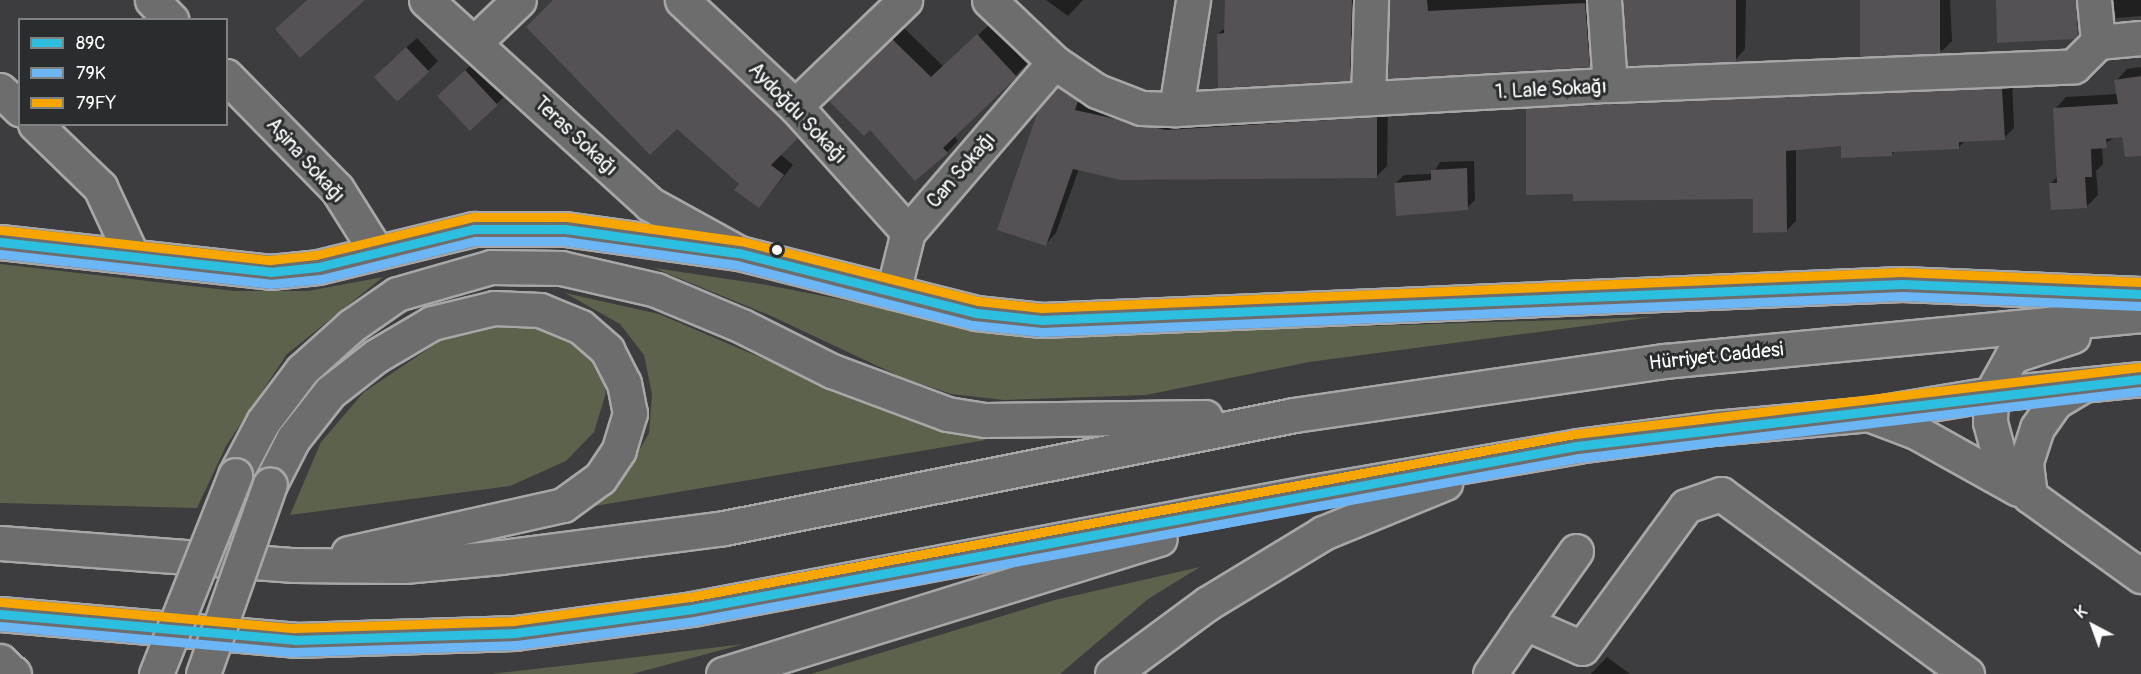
<!DOCTYPE html>
<html>
<head>
<meta charset="utf-8">
<style>
  body { margin:0 }
  #map { position:relative; width:2141px; height:674px; overflow:hidden; background:#3d3c3e; font-family:Pangolin,sans-serif }
  div>[style] { position:absolute }
  .green>* { inset:0; background:#5d624c }
  .shadow>* { inset:0; background:#0007; transform-origin:0 0 }
  .building>* { inset:0; background:#555154; transform-origin:0 0 }
  .roads { filter:drop-shadow(2px 0 #a8a7a8) drop-shadow(-2px 0 #a8a7a8) drop-shadow(0 2px #a8a7a8) drop-shadow(0 -2px #a8a7a8) }
  .street>* { height:33px; margin:-16.5px; padding:0 16.5px; transform-origin:16.5px; border-radius:16.5px; background:#6d6d6e }
  .primary>* { height:33px; margin:-16.5px; padding:0 16.5px; transform-origin:16.5px; border-radius:16.5px; background:#6d6d6e }
  .bridges { filter:drop-shadow(2px 0 #a8a7a8) drop-shadow(-2px 0 #a8a7a8) drop-shadow(0 2px #a8a7a8) drop-shadow(0 -2px #a8a7a8) }
  .primary-bridge>* { height:33px; margin:-16.5px; padding:0 16.5px; transform-origin:16.5px; border-radius:16.5px; background:#6d6d6e }
  .bus-1>* { height:9px; margin:-4.5px; padding:0 4.5px; transform-origin:4.5px; border-radius:4.5px; background:#2dbfdf }
  .bus-2>* { height:9px; margin:-4.5px; padding:0 4.5px; transform-origin:4.5px; border-radius:4.5px; background:#6db6f5 }
  .bus-3>* { height:9px; margin:-4.5px; padding:0 4.5px; transform-origin:4.5px; border-radius:4.5px; background:#f7a600 }
  .dots>* { width:16px; height:16px; translate:-50% -50%; box-sizing:border-box; border:3px solid #2a2d2e; border-radius:50% }
  span { translate:-50% -50%; white-space:nowrap; text-align:center; line-height:1.15; -webkit-text-stroke:6px #2a2d2e; paint-order:stroke }
  .street-label { font-size:20px; color:#fff }
  .legend { position:absolute; left:18px; top:18px; width:210px; height:108px; box-sizing:border-box; background:#2a2d2e; border:2px solid #7f8182; margin:0; padding:8px 10px; list-style:none; font-size:18px; color:#fff }
  .legend li { display:flex; align-items:center; gap:12px; height:30px }
  .legend b { width:30px; border:2px solid #7f8182 }
  .north { position:absolute; left:2063px; top:596px; width:60px; height:60px; -webkit-text-stroke:4px #2a2d2e; paint-order:stroke; rotate:319deg; font-size:16px; font-weight:700; line-height:24px; text-align:center; color:#fff }
  .north::after { content:''; display:block; margin:auto; width:21px; height:27px; background:#fff; clip-path:polygon(50% 0,100% 100%,50% 72%,0 100%) }
</style>
</head>
<body>
<div id="map">
  <div class="green">
    <div style="clip-path:polygon(0 264px,235px 291px,308px 291px,383px 277px,287px 354px,226px 446px,197px 508px,0 503px)"></div>
    <div style="clip-path:polygon(654px 268px,767px 285px,1034px 337px,1653px 317px,1309px 362px,1146px 395px,1004px 400px,951px 394px,901px 377px,769px 315px)"></div>
    <div style="clip-path:polygon(565px 293px,659px 314px,900px 417px,986px 440px,595px 506px,625px 475px,649px 433px,652px 394px,644px 355px,620px 324px)"></div>
    <div style="clip-path:polygon(502px 322px,540px 327px,573px 341px,600px 363px,606px 393px,594px 432px,566px 461px,510px 486px,290px 515px,321px 442px,364px 392px,443px 339px)"></div>
    <div style="clip-path:polygon(1200px 567px,1148px 599px,1060px 674px,811px 674px,1055px 600px)"></div>
    <div style="clip-path:polygon(744px 644px,632px 674px,491px 674px,596px 662px)"></div>
  </div>
  <div class="shadow">
    <div style="clip-path:polygon(553px 0,677px 0,807px 127px,780px 154px,793px 165px,768px 196px,759px 206px,741px 184px)"></div>
    <div style="clip-path:polygon(1046px 0,1083px 0,1068px 16px)"></div>
    <div style="clip-path:polygon(1226px 0,1362px 0,1360px 69px,1349px 79px,1218px 34px,1226px 27px)"></div>
    <div style="clip-path:polygon(1391px 0,1596px 0,1600px 55px,1589px 66px)"></div>
    <div style="clip-path:polygon(1624px 0,1746px 0,1745px 49px,1735px 60px)"></div>
    <div style="clip-path:polygon(1862px 0,1950px 0,1952px 41px,1942px 51px)"></div>
    <div style="clip-path:polygon(1997px 0,2088px 0,2089px 22px,2074px 38px)"></div>
    <div style="clip-path:polygon(2113px 0,2141px 0,2141px 16px,2116px 18px)"></div>
    <div style="clip-path:polygon(990px 24px,1027px 64px,954px 136px,958px 141px,947px 152px,870px 128px,830px 100px,904px 28px,944px 67px)"></div>
    <div style="clip-path:polygon(417px 38px,438px 61px,428px 71px,385px 66px)"></div>
    <div style="left:475px;top:61px;width:46px;height:50px;rotate:46deg"></div>
    <div style="clip-path:polygon(2141px 67px,2141px 134px,2115px 137px,2102px 146px,2103px 164px,2096px 171px,2098px 195px,2087px 206px,2050px 184px,2058px 176px,2055px 109px,2066px 97px,2118px 94px,2116px 81px,2127px 69px)"></div>
    <div style="clip-path:polygon(1070px 77px,1088px 89px,1388px 106px,1387px 166px,1376px 177px,1079px 169px,1056px 233px,1045px 245px,1041px 108px)"></div>
    <div style="clip-path:polygon(2012px 78px,2014px 128px,2004px 138px,1966px 140px,1959px 147px,1895px 151px,1892px 154px,1842px 145px,1796px 148px,1796px 221px,1786px 231px,1755px 197px,1575px 193px,1527px 109px,1537px 99px)"></div>
    <div style="clip-path:polygon(1474px 161px,1475px 200px,1467px 208px,1396px 183px,1404px 175px,1433px 174px,1440px 162px)"></div>
    <div style="clip-path:polygon(1607px 657px,1630px 674px,1591px 674px)"></div>
  </div>
  <div class="building">
    <div style="clip-path:polygon(307px 0,365px 0,300px 58px,275px 29px)"></div>
    <div style="clip-path:polygon(553px 0,664px 0,669px 14px,782px 119px,798px 138px,771px 165px,784px 175px,759px 208px,734px 190px,739px 184px,677px 129px,650px 155px,526px 27px)"></div>
    <div style="clip-path:polygon(1225px 0,1352px 0,1350px 81px,1218px 88px,1217px 34px,1224px 33px)"></div>
    <div style="clip-path:polygon(1390px 0,1427px 0,1428px 11px,1585px 3px,1590px 67px,1387px 79px)"></div>
    <div style="left:1623px;top:0;width:113px;height:66px"></div>
    <div style="left:1860px;top:0;width:80px;height:56px"></div>
    <div style="clip-path:polygon(1996px 0,2076px 0,2078px 35px,2074px 39px,1997px 43px)"></div>
    <div style="clip-path:polygon(977px 34px,1017px 77px,943px 148px,948px 153px,915px 181px,870px 130px,864px 136px,828px 100px,892px 39px,931px 77px)"></div>
    <div style="left:406px;top:47px;width:34px;height:44px;rotate:47deg"></div>
    <div style="left:465px;top:70px;width:48px;height:38px;rotate:47deg"></div>
    <div style="clip-path:polygon(2141px 76px,2141px 156px,2125px 157px,2122px 137px,2106px 139px,2107px 148px,2091px 149px,2092px 177px,2085px 177px,2087px 208px,2051px 210px,2049px 183px,2057px 183px,2053px 108px,2118px 104px,2114px 80px)"></div>
    <div style="clip-path:polygon(1057px 87px,1078px 101px,1075px 110px,1166px 130px,1377px 117px,1377px 178px,1121px 180px,1073px 169px,1046px 246px,997px 230px,1039px 108px)"></div>
    <div style="clip-path:polygon(2002px 88px,2005px 140px,1959px 142px,1959px 149px,1892px 152px,1892px 156px,1841px 158px,1841px 146px,1786px 151px,1787px 232px,1753px 233px,1753px 199px,1573px 201px,1573px 194px,1526px 195px,1526px 108px)"></div>
    <div style="clip-path:polygon(1467px 168px,1468px 210px,1396px 216px,1394px 183px,1431px 180px,1431px 170px)"></div>
  </div>
  <div class="roads">
    <div class="street">
      <div style="left:152px;top:0;width:28px;rotate:46deg"></div>
      <div style="left:426px;top:0;width:303px;rotate:42.3deg"></div>
      <div style="left:650px;top:204px;width:99px;rotate:28.9deg"></div>
      <div style="left:682px;top:0;width:155px;rotate:43.2deg"></div>
      <div style="left:795px;top:106px;width:169px;rotate:48.1deg"></div>
      <div style="left:989px;top:0;width:90px;rotate:43.6deg"></div>
      <div style="left:1054px;top:62px;width:52px;rotate:34deg"></div>
      <div style="left:1097px;top:91px;width:47px;rotate:21.1deg"></div>
      <div style="left:1141px;top:108px;width:35px;rotate:2deg"></div>
      <div style="left:1176px;top:109px;width:435px;rotate:-3.2deg"></div>
      <div style="left:1610px;top:85px;width:464px;rotate:-2.3deg"></div>
      <div style="left:2074px;top:66px;width:34px;rotate:-45deg"></div>
      <div style="left:2098px;top:42px;width:42px;rotate:-95.4deg"></div>
      <div style="left:1604px;top:0;width:85px;rotate:86deg"></div>
      <div style="left:2098px;top:42px;width:43px;rotate:-5.3deg"></div>
      <div style="left:474px;top:43px;width:62px;rotate:-43.7deg"></div>
      <div style="left:226px;top:76px;width:158px;rotate:45.5deg"></div>
      <div style="left:337px;top:189px;width:73px;rotate:57.8deg"></div>
      <div style="left:0;top:90px;width:28px;rotate:44deg"></div>
      <div style="left:1368px;top:98px;width:98px;rotate:-88.2deg"></div>
      <div style="left:795px;top:106px;width:153px;rotate:-43.9deg"></div>
      <div style="left:1176px;top:109px;width:110px;rotate:-81.1deg"></div>
      <div style="left:35px;top:124px;width:91px;rotate:44.1deg"></div>
      <div style="left:100px;top:187px;width:76px;rotate:65.1deg"></div>
      <div style="left:893px;top:292px;width:62px;rotate:-76deg"></div>
      <div style="left:908px;top:232px;width:224px;rotate:-49.3deg"></div>
      <div style="left:2030px;top:496px;width:137px;rotate:35.8deg"></div>
      <div style="left:1576px;top:551px;width:88px;rotate:125.3deg"></div>
      <div style="left:1525px;top:623px;width:62px;rotate:23.7deg"></div>
      <div style="left:1582px;top:648px;width:176px;rotate:-53.8deg"></div>
      <div style="left:1686px;top:506px;width:37px;rotate:-19deg"></div>
      <div style="left:1721px;top:494px;width:305px;rotate:36.2deg"></div>
      <div style="left:1490px;top:674px;width:62px;rotate:-55.5deg"></div>
    </div>
    <div class="primary">
      <div style="left:0;top:242px;width:272px;rotate:6.3deg"></div>
      <div style="left:270px;top:272px;width:48px;rotate:-5.9deg"></div>
      <div style="left:318px;top:267px;width:161px;rotate:-13.7deg"></div>
      <div style="left:474px;top:229px;width:91px"></div>
      <div style="left:565px;top:229px;width:176px;rotate:7.9deg"></div>
      <div style="left:739px;top:253px;width:244px;rotate:14.2deg"></div>
      <div style="left:976px;top:313px;width:66px;rotate:6.1deg"></div>
      <div style="left:1042px;top:320px;width:861px;rotate:-2.4deg"></div>
      <div style="left:1902px;top:284px;width:239px;rotate:2.4deg"></div>
      <div style="left:1871px;top:415px;width:48px;rotate:20.7deg"></div>
      <div style="left:1916px;top:432px;width:117px;rotate:29.2deg"></div>
      <div style="left:235px;top:475px;width:60px;rotate:-62.2deg"></div>
      <div style="left:263px;top:422px;width:65px;rotate:-53.1deg"></div>
      <div style="left:302px;top:370px;width:66px;rotate:-41.9deg"></div>
      <div style="left:351px;top:326px;width:56px;rotate:-34.8deg"></div>
      <div style="left:397px;top:294px;width:98px;rotate:-16deg"></div>
      <div style="left:491px;top:267px;width:70px;rotate:0.8deg"></div>
      <div style="left:561px;top:268px;width:98px;rotate:13deg"></div>
      <div style="left:656px;top:290px;width:93px;rotate:22.7deg"></div>
      <div style="left:742px;top:326px;width:101px;rotate:26.6deg"></div>
      <div style="left:832px;top:371px;width:123px;rotate:20.5deg"></div>
      <div style="left:947px;top:414px;width:38px;rotate:9deg"></div>
      <div style="left:985px;top:420px;width:220px;rotate:-0.8deg"></div>
      <div style="left:270px;top:484px;width:51px;rotate:-62.9deg"></div>
      <div style="left:293px;top:439px;width:60px;rotate:-51.8deg"></div>
      <div style="left:330px;top:392px;width:58px;rotate:-38deg"></div>
      <div style="left:376px;top:356px;width:65px;rotate:-30.5deg"></div>
      <div style="left:432px;top:323px;width:64px;rotate:-13.6deg"></div>
      <div style="left:494px;top:308px;width:46px;rotate:2.5deg"></div>
      <div style="left:540px;top:310px;width:44px;rotate:22.5deg"></div>
      <div style="left:581px;top:327px;width:35px;rotate:41deg"></div>
      <div style="left:607px;top:350px;width:37px;rotate:63deg"></div>
      <div style="left:624px;top:383px;width:31px;rotate:79deg"></div>
      <div style="left:630px;top:413px;width:39px;rotate:107deg"></div>
      <div style="left:619px;top:450px;width:34px;rotate:124deg"></div>
      <div style="left:600px;top:478px;width:46px;rotate:143.9deg"></div>
      <div style="left:563px;top:505px;width:220px;rotate:167.4deg"></div>
      <div style="left:2030px;top:496px;width:44px;rotate:-131.3deg"></div>
      <div style="left:2001px;top:463px;width:42px;rotate:-105deg"></div>
      <div style="left:1990px;top:422px;width:28px;rotate:-88deg"></div>
      <div style="left:1991px;top:394px;width:43px;rotate:-61.1deg"></div>
      <div style="left:2012px;top:356px;width:64px;rotate:-18.2deg"></div>
      <div style="left:2030px;top:496px;width:34px;rotate:-97deg"></div>
      <div style="left:2026px;top:462px;width:36px;rotate:-72deg"></div>
      <div style="left:2037px;top:428px;width:32px;rotate:-55deg"></div>
      <div style="left:2055px;top:402px;width:33px;rotate:-31deg"></div>
      <div style="left:0;top:543px;width:295px;rotate:4.3deg"></div>
      <div style="left:294px;top:565px;width:110px;rotate:0.5deg"></div>
      <div style="left:404px;top:566px;width:97px;rotate:-5.3deg"></div>
      <div style="left:501px;top:557px;width:225px;rotate:-7.4deg"></div>
      <div style="left:724px;top:528px;width:581px;rotate:-11.21deg"></div>
      <div style="left:1294px;top:415px;width:374px;rotate:-8.3deg"></div>
      <div style="left:1664px;top:361px;width:479px;rotate:-5.5deg"></div>
      <div style="left:0;top:614px;width:296px;rotate:5deg"></div>
      <div style="left:295px;top:640px;width:220px;rotate:-1.8deg"></div>
      <div style="left:515px;top:633px;width:179px;rotate:-7.7deg"></div>
      <div style="left:692px;top:609px;width:631px;rotate:-10.69deg"></div>
      <div style="left:1312px;top:492px;width:269px;rotate:-9.8deg"></div>
      <div style="left:1577px;top:446px;width:138px;rotate:-7.5deg"></div>
      <div style="left:1714px;top:428px;width:157px;rotate:-5.1deg"></div>
      <div style="left:1870px;top:414px;width:123px;rotate:-9.4deg"></div>
      <div style="left:1991px;top:394px;width:151px;rotate:-5.7deg"></div>
      <div style="left:0;top:661px;width:19px;rotate:43deg"></div>
      <div style="left:723px;top:674px;width:457px;rotate:-17.2deg"></div>
      <div style="left:1112px;top:674px;width:119px;rotate:-36.5deg"></div>
      <div style="left:1208px;top:603px;width:135px;rotate:-31.3deg"></div>
      <div style="left:1323px;top:533px;width:132px;rotate:-22.3deg"></div>
    </div>
  </div>
  <div class="bridges">
    <div class="primary-bridge">
      <div style="left:156px;top:674px;width:214px;rotate:-68.3deg"></div>
      <div style="left:203px;top:674px;width:201px;rotate:-70.6deg"></div>
    </div>
  </div>
  <div class="bus-1">
    <div style="left:0;top:242px;width:272px;rotate:6.3deg"></div>
    <div style="left:270px;top:272px;width:48px;rotate:-5.9deg"></div>
    <div style="left:318px;top:267px;width:161px;rotate:-13.7deg"></div>
    <div style="left:474px;top:229px;width:91px"></div>
    <div style="left:565px;top:229px;width:176px;rotate:7.9deg"></div>
    <div style="left:739px;top:253px;width:244px;rotate:14.2deg"></div>
    <div style="left:976px;top:313px;width:66px;rotate:6.1deg"></div>
    <div style="left:1042px;top:320px;width:861px;rotate:-2.4deg"></div>
    <div style="left:1902px;top:284px;width:239px;rotate:2.4deg"></div>
    <div style="left:0;top:614px;width:296px;rotate:5deg"></div>
    <div style="left:295px;top:640px;width:220px;rotate:-1.8deg"></div>
    <div style="left:515px;top:633px;width:179px;rotate:-7.7deg"></div>
    <div style="left:692px;top:609px;width:900px;rotate:-10.44deg"></div>
    <div style="left:1577px;top:446px;width:568px;rotate:-6.77deg"></div>
  </div>
  <div class="bus-2">
    <div style="left:0;top:254px;width:272px;rotate:6.3deg"></div>
    <div style="left:270px;top:284px;width:51px;rotate:-5.6deg"></div>
    <div style="left:321px;top:279px;width:159px;rotate:-13.9deg"></div>
    <div style="left:475px;top:241px;width:89px"></div>
    <div style="left:564px;top:241px;width:175px;rotate:7.9deg"></div>
    <div style="left:737px;top:265px;width:244px;rotate:14.3deg"></div>
    <div style="left:973px;top:325px;width:69px;rotate:5.8deg"></div>
    <div style="left:1042px;top:332px;width:861px;rotate:-2.4deg"></div>
    <div style="left:1902px;top:296px;width:238px;rotate:2.4deg"></div>
    <div style="left:0;top:626px;width:295px;rotate:5.1deg"></div>
    <div style="left:294px;top:652px;width:223px;rotate:-1.8deg"></div>
    <div style="left:517px;top:645px;width:179px;rotate:-7.7deg"></div>
    <div style="left:694px;top:621px;width:900px;rotate:-10.44deg"></div>
    <div style="left:1579px;top:458px;width:566px;rotate:-6.8deg"></div>
  </div>
  <div class="bus-3">
    <div style="left:1px;top:230px;width:271px;rotate:6.4deg"></div>
    <div style="left:270px;top:260px;width:46px;rotate:-6.2deg"></div>
    <div style="left:316px;top:255px;width:162px;rotate:-13.6deg"></div>
    <div style="left:473px;top:217px;width:94px"></div>
    <div style="left:567px;top:217px;width:176px;rotate:7.9deg"></div>
    <div style="left:741px;top:241px;width:244px;rotate:14.2deg"></div>
    <div style="left:978px;top:301px;width:64px;rotate:6.2deg"></div>
    <div style="left:1042px;top:308px;width:860px;rotate:-2.4deg"></div>
    <div style="left:1901px;top:272px;width:240px;rotate:2.4deg"></div>
    <div style="left:1px;top:602px;width:295px;rotate:5.1deg"></div>
    <div style="left:295px;top:628px;width:219px;rotate:-1.8deg"></div>
    <div style="left:514px;top:621px;width:178px;rotate:-7.8deg"></div>
    <div style="left:690px;top:597px;width:900px;rotate:-10.44deg"></div>
    <div style="left:1575px;top:434px;width:569px;rotate:-6.76deg"></div>
  </div>
  <div class="dots">
    <div style="left:777px;top:250px;background:#fff"></div>
  </div>
  <div class="street-label">
    <span style="left:1551px;top:89px;rotate:-3deg">1. Lale Sokağı</span>
    <span style="left:798px;top:113px;rotate:46deg">Aydoğdu Sokağı</span>
    <span style="left:576px;top:136px;rotate:43deg">Teras Sokağı</span>
    <span style="left:306px;top:160px;rotate:48deg">Aşina Sokağı</span>
    <span style="left:961px;top:170px;rotate:-49deg">Can Sokağı</span>
    <span style="left:1716px;top:356px;rotate:-6deg">Hürriyet Caddesi</span>
  </div>
  <ul class="legend">
  <li><b style="height:8px;background:#2dbfdf"></b>89C</li>
  <li><b style="height:8px;background:#6db6f5"></b>79K</li>
  <li><b style="height:8px;background:#f7a600"></b>79FY</li>
  </ul>
  <div class="north">K</div>
</div>
</body>
</html>
